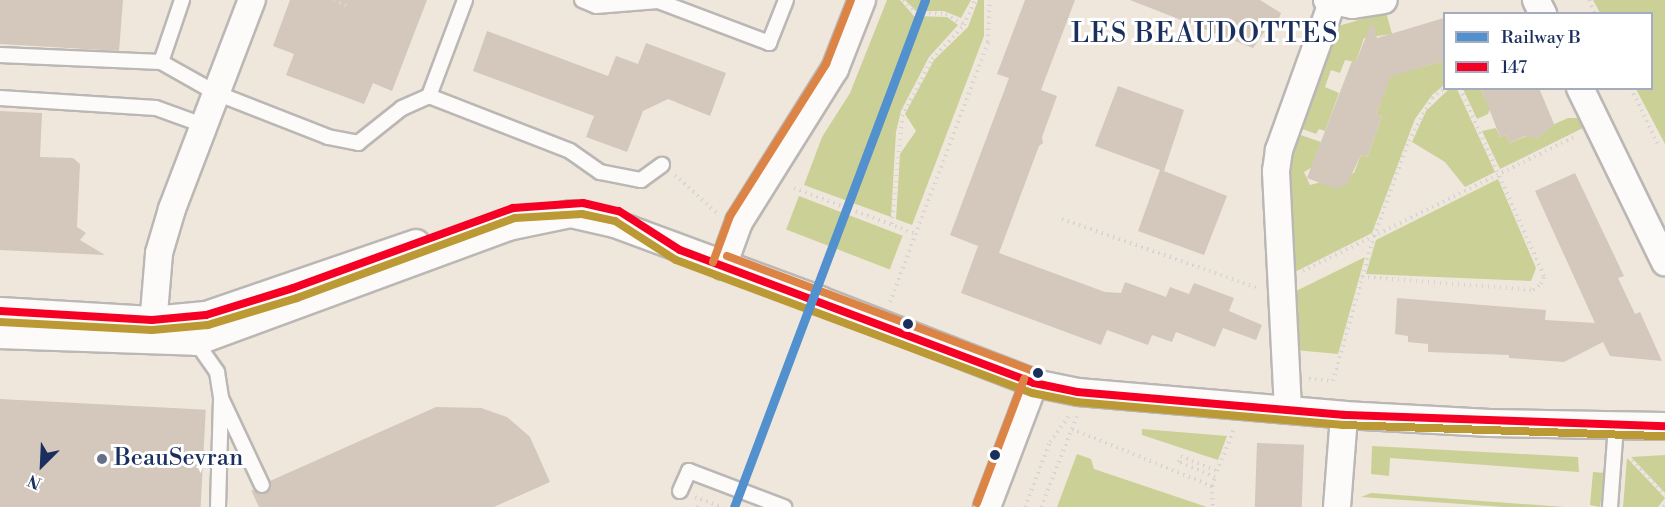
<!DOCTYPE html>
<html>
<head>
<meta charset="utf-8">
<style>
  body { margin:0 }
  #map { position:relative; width:1665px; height:507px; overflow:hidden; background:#efe7dc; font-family:"Libre Bodoni",serif }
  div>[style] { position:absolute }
  .green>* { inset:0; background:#cbd097; transform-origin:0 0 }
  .building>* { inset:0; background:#d4c7bb; transform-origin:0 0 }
  .path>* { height:4px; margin-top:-2px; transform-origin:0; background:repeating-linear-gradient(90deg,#d6d5d5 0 1.5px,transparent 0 6px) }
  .roads { filter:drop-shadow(2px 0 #bab7b4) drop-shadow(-2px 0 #bab7b4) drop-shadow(0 2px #bab7b4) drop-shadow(0 -2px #bab7b4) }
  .lane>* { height:14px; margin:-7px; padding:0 7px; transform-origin:7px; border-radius:7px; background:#fdfbfa }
  .street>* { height:26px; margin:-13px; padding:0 13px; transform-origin:13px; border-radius:13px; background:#fdfbfa }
  .bus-1>* { height:8px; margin:-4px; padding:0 4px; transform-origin:4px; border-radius:4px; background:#f50024 }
  .bus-2>* { height:8px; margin:-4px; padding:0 4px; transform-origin:4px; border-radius:4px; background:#bb9934 }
  .bus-3>* { height:8px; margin:-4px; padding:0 4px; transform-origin:4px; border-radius:4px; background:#dc8446 }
  .rail-1>* { height:9px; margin:-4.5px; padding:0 4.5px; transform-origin:4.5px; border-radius:4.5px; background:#5291ce }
  .dots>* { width:16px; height:16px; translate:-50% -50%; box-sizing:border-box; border:3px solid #fff; border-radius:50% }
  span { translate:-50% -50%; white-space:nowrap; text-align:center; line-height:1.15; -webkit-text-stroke:6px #fff; paint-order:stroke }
  .poi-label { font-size:24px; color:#1b2f5e }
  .left { translate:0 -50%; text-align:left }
  .quarter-label { font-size:27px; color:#1b2f5e; letter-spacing:1.5px }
  .legend { position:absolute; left:1443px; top:12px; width:210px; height:78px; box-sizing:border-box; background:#fff; border:2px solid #a4acbf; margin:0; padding:8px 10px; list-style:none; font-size:18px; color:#1b2f5e }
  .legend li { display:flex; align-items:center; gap:12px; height:30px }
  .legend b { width:30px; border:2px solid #a4acbf }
  .north { position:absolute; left:12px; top:435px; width:60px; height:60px; -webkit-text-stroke:4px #fff; paint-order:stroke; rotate:204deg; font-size:16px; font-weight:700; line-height:24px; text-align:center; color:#1b2f5e }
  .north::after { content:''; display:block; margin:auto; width:21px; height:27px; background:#1b2f5e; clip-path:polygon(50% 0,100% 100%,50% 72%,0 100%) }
</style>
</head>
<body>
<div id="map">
  <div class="green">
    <div style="clip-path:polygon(887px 0,900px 0,914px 16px,947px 17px,958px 25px,929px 57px,901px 111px,896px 132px,891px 217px,804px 185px,822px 137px,850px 93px)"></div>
    <div style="clip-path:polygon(905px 0,971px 0,961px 18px,944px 11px,916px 11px)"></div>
    <div style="clip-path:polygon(978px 0,984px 0,984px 36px,912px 225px,896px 219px,900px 154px,916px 131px,905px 114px,934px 60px,968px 27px)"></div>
    <div style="clip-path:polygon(1593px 0,1665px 0,1665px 144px,1636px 89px,1652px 88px,1652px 14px,1600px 13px)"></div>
    <div style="clip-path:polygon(1386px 12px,1392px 34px,1364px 38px,1356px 62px,1345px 60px,1340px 73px,1331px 70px,1325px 87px,1339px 93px,1325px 131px,1319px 129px,1316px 134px,1297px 127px,1335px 27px)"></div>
    <div style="clip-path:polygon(1444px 61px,1444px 85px,1432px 95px,1415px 119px,1372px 233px,1289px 275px,1283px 184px,1295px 133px,1321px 142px,1311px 168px,1304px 172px,1310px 185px,1354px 173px,1361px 155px,1367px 157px,1382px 117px,1376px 114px,1392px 72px,1404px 72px)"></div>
    <div style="clip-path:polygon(1449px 89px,1457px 89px,1495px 172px,1465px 187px,1445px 162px,1412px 142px,1426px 111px)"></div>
    <div style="clip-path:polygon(1463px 89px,1481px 89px,1490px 109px,1488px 114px,1477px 119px)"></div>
    <div style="clip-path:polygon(1568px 118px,1587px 118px,1589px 125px,1500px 169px,1482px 131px,1496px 128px,1500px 137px,1506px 135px,1510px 143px,1529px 135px,1537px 138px,1541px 130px)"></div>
    <div style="clip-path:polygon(1498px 179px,1536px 268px,1531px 281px,1366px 274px,1376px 240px)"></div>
    <div style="left:799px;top:196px;width:111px;height:36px;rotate:21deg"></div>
    <div style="clip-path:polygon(1365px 257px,1338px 354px,1295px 350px,1290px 294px)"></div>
    <div style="clip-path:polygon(1142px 429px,1227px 436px,1218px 460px,1142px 435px)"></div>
    <div style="clip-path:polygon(1372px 446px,1578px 457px,1579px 472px,1390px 458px,1389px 476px,1371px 474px)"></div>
    <div style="clip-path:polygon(1077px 454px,1091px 459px,1094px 469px,1207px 507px,1057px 507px)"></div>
    <div style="clip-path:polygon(1665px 455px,1665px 493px,1631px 457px)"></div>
    <div style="clip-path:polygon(1627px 458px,1665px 498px,1658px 507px,1623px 507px)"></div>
    <div style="clip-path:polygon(1593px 472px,1605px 473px,1600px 507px,1590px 505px)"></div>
    <div style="clip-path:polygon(1371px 493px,1565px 507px,1505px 507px,1361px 497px)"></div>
  </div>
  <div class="building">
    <div style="clip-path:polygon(0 0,123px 0,119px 51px,0 44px)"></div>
    <div style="clip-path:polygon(290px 0,427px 0,392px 91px,373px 83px,364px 104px,286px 75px,294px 54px,273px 46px)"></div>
    <div style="clip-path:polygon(1025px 0,1075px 0,1041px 90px,1057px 96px,1042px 137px,1043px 143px,1039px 146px,999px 253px,1105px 292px,1121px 293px,1125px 282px,1166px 297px,1170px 287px,1189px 294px,1194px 283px,1234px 298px,1229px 311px,1262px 325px,1256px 340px,1223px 328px,1215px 347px,1176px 332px,1172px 342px,1152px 335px,1148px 345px,1107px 330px,1101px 345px,961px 293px,978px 246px,950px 235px,1009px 78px,997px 74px)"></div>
    <div style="clip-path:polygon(1130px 0,1260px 0,1281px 13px,1273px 34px,1265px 31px,1253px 48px)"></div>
    <div style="clip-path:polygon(1444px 18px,1444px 61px,1391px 76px,1376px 114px,1382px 117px,1367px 157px,1361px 155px,1347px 184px,1336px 189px,1307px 178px,1352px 61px,1356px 62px,1372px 21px,1377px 38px)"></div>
    <div style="clip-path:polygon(487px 31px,608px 76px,616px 56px,638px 64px,646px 43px,726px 73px,710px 116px,668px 99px,643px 111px,627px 152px,586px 137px,594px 116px,473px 71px)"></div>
    <div style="clip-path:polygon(1118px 86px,1184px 110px,1164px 171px,1227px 196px,1204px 255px,1138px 231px,1160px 170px,1095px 146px)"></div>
    <div style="clip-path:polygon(1481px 88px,1539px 88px,1554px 124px,1538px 138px,1525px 136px,1510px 143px,1506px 135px,1500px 137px)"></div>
    <div style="clip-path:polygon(0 111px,42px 113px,40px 157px,73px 158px,80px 164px,77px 227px,86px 233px,80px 240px,105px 255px,0 250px)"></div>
    <div style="clip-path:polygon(1575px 173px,1624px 276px,1618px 278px,1635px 314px,1640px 312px,1662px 361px,1610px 356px,1603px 342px,1564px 362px,1509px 358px,1509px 355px,1428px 352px,1428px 344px,1408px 342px,1408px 336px,1395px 334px,1397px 298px,1546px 310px,1545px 320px,1595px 323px,1535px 191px)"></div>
    <div style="left:0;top:399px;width:206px;height:108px;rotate:3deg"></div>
    <div style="clip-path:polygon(436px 407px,481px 408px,507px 417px,530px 437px,550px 482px,494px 507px,259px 507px,251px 490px,265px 493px,270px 481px)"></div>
    <div style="left:1257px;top:443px;width:47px;height:64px;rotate:2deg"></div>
  </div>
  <div class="path">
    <div style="left:334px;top:0;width:14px;rotate:25deg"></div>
    <div style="left:903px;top:0;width:19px;rotate:43deg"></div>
    <div style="left:917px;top:13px;width:29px;rotate:2deg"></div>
    <div style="left:946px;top:14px;width:21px;rotate:31deg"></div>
    <div style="left:1589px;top:0;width:15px;rotate:67deg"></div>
    <div style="left:1631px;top:88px;width:65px;rotate:64.6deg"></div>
    <div style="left:675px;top:175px;width:57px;rotate:42.1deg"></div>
    <div style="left:794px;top:188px;width:130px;rotate:20.7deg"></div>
    <div style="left:1062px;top:219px;width:208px;rotate:19.4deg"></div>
    <div style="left:892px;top:224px;width:108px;rotate:-84.7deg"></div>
    <div style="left:902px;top:116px;width:64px;rotate:-62.2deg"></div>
    <div style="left:932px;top:59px;width:47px;rotate:-46.7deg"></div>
    <div style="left:964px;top:25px;width:27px;rotate:-66deg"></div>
    <div style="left:1303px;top:271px;width:305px;rotate:-26.3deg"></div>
    <div style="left:1362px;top:277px;width:171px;rotate:4.3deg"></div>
    <div style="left:1533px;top:290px;width:10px;rotate:-37deg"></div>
    <div style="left:1541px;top:284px;width:9px;rotate:-69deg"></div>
    <div style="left:1544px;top:276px;width:206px;rotate:-114.1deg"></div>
    <div style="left:890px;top:302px;width:278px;rotate:-69.3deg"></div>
    <div style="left:988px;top:42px;width:42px;rotate:-87.3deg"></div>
    <div style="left:1309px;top:379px;width:24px;rotate:5deg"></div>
    <div style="left:1333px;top:381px;width:151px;rotate:-74.2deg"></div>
    <div style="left:1374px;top:236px;width:101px;rotate:-69.8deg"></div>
    <div style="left:1409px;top:141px;width:49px;rotate:-61.9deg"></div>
    <div style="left:1432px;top:98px;width:16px;rotate:-38deg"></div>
    <div style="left:1072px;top:429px;width:151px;rotate:22.2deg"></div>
    <div style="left:1212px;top:486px;width:21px;rotate:87deg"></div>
    <div style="left:1632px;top:460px;width:48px;rotate:46.7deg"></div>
    <div style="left:1212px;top:486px;width:9px;rotate:-72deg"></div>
    <div style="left:1215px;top:477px;width:39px;rotate:-157deg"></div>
    <div style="left:1179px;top:462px;width:6px;rotate:-72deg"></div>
    <div style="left:1181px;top:456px;width:39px;rotate:23deg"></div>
    <div style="left:1217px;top:471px;width:45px;rotate:-68deg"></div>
    <div style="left:695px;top:497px;width:30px;rotate:20deg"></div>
    <div style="left:697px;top:507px;width:2px;rotate:-63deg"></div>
    <div style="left:1025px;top:507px;width:70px;rotate:-69deg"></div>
    <div style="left:1050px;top:442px;width:32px;rotate:-54deg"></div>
    <div style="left:1041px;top:507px;width:98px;rotate:-68.4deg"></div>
    <div style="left:1663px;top:507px;width:3px;rotate:-45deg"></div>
  </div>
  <div class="roads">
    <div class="lane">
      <div style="left:182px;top:0;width:65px;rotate:108.7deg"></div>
      <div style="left:161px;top:62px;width:63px;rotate:29.4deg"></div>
      <div style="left:216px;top:93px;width:120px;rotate:21.4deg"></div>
      <div style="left:328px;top:137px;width:31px;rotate:11deg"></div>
      <div style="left:358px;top:143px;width:56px;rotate:-38.5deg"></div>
      <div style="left:402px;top:108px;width:30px;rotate:-24deg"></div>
      <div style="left:429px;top:96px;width:103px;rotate:-69.4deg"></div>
      <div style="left:582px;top:0;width:15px;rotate:23deg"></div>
      <div style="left:596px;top:6px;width:62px;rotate:-4.6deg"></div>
      <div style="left:658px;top:1px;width:119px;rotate:20.7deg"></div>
      <div style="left:769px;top:43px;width:46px;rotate:-68.4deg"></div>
      <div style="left:0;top:55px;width:161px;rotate:2.5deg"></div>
      <div style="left:429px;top:96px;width:151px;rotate:21.3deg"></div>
      <div style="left:570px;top:151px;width:37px;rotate:35deg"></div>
      <div style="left:600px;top:172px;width:42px;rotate:11deg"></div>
      <div style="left:641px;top:180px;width:26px;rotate:-36deg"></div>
      <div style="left:0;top:98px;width:156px;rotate:3.7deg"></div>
      <div style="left:156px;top:108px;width:50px;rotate:19.9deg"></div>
      <div style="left:196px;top:342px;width:37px;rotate:55deg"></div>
      <div style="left:217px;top:372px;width:26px;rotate:81deg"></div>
      <div style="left:221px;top:398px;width:96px;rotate:64.8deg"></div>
      <div style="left:680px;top:491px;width:22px;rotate:-66deg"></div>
      <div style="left:689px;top:471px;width:102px;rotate:20.8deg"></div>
      <div style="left:218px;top:507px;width:106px;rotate:-88.4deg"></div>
      <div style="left:1610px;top:507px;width:81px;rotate:-85.8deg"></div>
    </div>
    <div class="street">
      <div style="left:1327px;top:0;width:26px;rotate:11deg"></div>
      <div style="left:1353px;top:5px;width:31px;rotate:-9deg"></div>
      <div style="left:1536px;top:0;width:16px;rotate:63deg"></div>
      <div style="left:1580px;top:88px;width:194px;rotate:64deg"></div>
      <div style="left:723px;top:266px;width:47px;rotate:-70deg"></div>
      <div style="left:739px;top:222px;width:181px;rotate:-57.9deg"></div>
      <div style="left:835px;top:69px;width:74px;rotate:-68.6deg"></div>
      <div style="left:0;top:311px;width:152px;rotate:3.4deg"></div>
      <div style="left:152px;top:320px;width:54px;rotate:-5.3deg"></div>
      <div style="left:206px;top:315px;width:222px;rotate:-18.9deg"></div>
      <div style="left:0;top:335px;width:196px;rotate:2deg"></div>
      <div style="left:196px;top:342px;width:333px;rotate:-20.2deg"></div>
      <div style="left:508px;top:227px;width:64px;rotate:-11.7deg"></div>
      <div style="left:571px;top:214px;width:45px;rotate:12.8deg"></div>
      <div style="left:615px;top:224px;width:219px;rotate:20.3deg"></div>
      <div style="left:820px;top:300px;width:230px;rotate:21.2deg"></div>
      <div style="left:1034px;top:383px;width:45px;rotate:11.6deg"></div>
      <div style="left:1078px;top:392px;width:267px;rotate:4.9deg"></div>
      <div style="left:1344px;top:415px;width:146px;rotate:3.1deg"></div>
      <div style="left:1490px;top:423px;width:175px;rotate:1deg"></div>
      <div style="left:152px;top:337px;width:84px;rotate:-85.2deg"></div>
      <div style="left:159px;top:253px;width:46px;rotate:-73.5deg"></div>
      <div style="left:172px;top:209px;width:224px;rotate:-69.1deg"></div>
      <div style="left:1288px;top:409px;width:238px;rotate:-92.9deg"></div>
      <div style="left:1276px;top:171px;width:21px;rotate:-82deg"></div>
      <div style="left:1279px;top:150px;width:156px;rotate:-70.2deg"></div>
      <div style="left:987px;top:507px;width:133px;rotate:-69.2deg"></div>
      <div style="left:1337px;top:507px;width:92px;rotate:-85.6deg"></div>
    </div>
  </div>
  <div class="bus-1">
    <div style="left:0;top:311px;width:152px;rotate:3.4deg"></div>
    <div style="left:152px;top:320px;width:54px;rotate:-5.3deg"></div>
    <div style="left:206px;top:315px;width:91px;rotate:-17.2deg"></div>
    <div style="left:293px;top:288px;width:234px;rotate:-20deg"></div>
    <div style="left:513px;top:208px;width:70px;rotate:-4.1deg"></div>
    <div style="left:583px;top:203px;width:37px;rotate:13deg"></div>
    <div style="left:619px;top:211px;width:72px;rotate:32.6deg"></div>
    <div style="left:680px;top:250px;width:378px;rotate:20.6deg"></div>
    <div style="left:1034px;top:383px;width:45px;rotate:11.6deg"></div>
    <div style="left:1078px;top:392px;width:267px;rotate:4.9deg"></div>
    <div style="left:1344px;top:415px;width:321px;rotate:2deg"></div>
  </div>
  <div class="bus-2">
    <div style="left:0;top:322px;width:152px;rotate:3deg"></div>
    <div style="left:152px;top:330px;width:56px;rotate:-5.1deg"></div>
    <div style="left:208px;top:325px;width:93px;rotate:-16.9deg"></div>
    <div style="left:297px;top:298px;width:232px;rotate:-20.2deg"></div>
    <div style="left:515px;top:218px;width:67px;rotate:-3.4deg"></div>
    <div style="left:582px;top:214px;width:34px;rotate:12deg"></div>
    <div style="left:615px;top:221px;width:72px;rotate:32.6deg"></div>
    <div style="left:676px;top:260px;width:380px;rotate:20.5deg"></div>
    <div style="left:1032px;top:393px;width:46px;rotate:11.3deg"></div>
    <div style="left:1077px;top:402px;width:267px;rotate:4.9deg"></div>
    <div style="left:1343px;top:425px;width:322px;rotate:2deg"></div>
  </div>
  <div class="bus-3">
    <div style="left:727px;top:256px;width:332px;rotate:20.6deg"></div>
    <div style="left:713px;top:262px;width:49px;rotate:-69.7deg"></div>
    <div style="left:730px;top:216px;width:180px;rotate:-57.7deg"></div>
    <div style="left:826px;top:64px;width:69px;rotate:-68.7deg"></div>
    <div style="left:977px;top:503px;width:133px;rotate:-69.2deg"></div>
  </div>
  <div class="rail-1">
    <div style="left:734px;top:507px;width:542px;rotate:-69.36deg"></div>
  </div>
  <div class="dots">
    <div style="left:908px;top:324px;background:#1b2f5e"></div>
    <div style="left:1038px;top:373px;background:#1b2f5e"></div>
    <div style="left:995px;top:455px;background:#1b2f5e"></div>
    <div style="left:102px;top:459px;background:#656f8a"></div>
  </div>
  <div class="poi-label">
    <span class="left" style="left:114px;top:459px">BeauSevran</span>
  </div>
  <div class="quarter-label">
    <span style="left:1205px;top:35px">LES BEAUDOTTES</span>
  </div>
  <ul class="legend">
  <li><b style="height:8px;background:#5291ce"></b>Railway B</li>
  <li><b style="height:8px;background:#f50024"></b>147</li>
  </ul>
  <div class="north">N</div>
</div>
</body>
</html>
